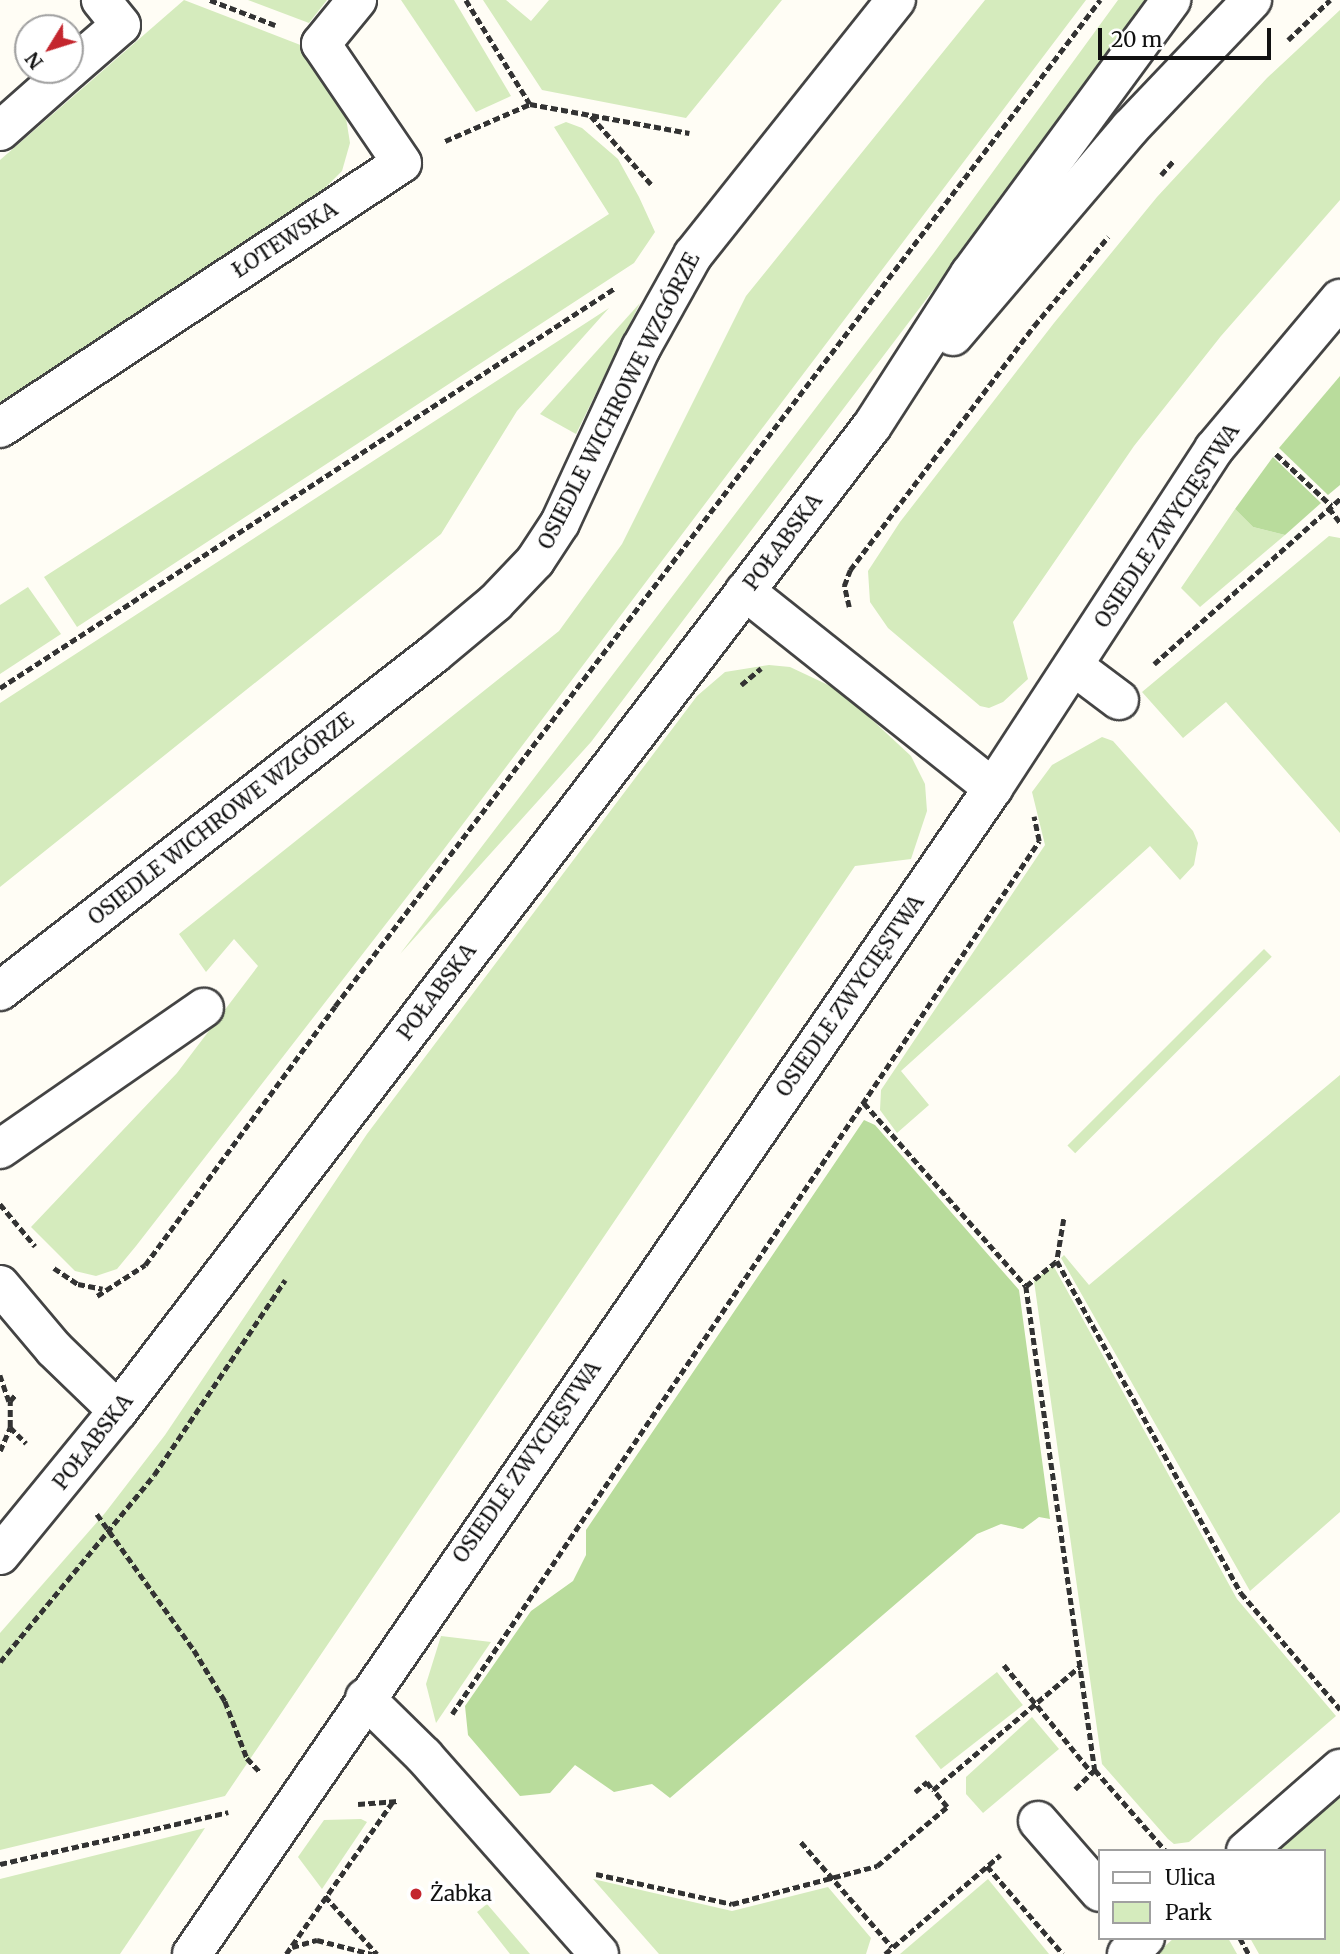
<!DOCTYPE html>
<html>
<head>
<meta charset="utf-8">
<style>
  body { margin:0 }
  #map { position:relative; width:1340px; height:1954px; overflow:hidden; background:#fffdf5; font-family:Merriweather,serif }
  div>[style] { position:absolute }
  .green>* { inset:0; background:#d5ebbd; transform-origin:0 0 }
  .forest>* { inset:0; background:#b9dc9c }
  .path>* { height:4.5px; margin-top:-2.25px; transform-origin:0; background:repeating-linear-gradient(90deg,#333 0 7px,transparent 0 10.5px) }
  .roads { filter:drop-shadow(2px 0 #444) drop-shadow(-2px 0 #444) drop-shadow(0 2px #444) drop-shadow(0 -2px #444) }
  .minor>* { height:38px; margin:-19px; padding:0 19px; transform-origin:19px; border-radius:19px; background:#fff }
  .dots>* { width:19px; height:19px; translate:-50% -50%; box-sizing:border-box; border:4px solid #fff; border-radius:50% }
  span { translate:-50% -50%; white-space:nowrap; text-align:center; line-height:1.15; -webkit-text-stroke:7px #fff; paint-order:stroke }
  .street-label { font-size:21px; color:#111 }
  .poi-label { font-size:21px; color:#111 }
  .left { translate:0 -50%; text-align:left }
  .legend { position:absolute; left:1098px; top:1849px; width:228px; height:91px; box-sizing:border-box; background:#fff; border:2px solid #a0a0a0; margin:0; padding:9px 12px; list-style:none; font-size:21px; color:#111 }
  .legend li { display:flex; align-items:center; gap:14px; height:35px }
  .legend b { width:35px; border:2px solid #a0a0a0 }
  .north { position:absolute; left:14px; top:14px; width:70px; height:70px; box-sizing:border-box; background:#fff; border:2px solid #a0a0a0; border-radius:50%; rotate:232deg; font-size:19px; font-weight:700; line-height:28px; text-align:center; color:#111 }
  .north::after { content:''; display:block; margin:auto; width:24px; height:32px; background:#c4262e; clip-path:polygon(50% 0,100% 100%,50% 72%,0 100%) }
  .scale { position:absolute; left:1098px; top:28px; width:173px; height:32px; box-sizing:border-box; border:4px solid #111; border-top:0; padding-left:9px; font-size:21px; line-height:24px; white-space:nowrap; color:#111; -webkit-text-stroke:5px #fff; paint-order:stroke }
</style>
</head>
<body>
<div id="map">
  <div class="green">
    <div style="clip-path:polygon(184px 0,303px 46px,346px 118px,350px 143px,342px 171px,318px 195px,0 402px,0 160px)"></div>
    <div style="clip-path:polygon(248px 0,327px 0,309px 23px)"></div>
    <div style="clip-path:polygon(401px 0,454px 0,511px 96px,476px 112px)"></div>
    <div style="clip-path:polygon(483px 0,506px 0,531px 21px,549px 0,782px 0,686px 118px,542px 90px)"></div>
    <div style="clip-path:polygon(985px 0,1086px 0,441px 853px,136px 1246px,117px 1269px,96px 1276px,75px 1271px,31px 1227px,177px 1073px,258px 966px,234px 939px,206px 972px,179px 934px,559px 631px,622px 544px,746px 296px)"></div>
    <div style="clip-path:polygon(1118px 0,1147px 0,1090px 83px,591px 742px,400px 954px,933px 254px)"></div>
    <div style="clip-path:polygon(1340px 10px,1340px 200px,1221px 336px,1134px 446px,1013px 622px,1028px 679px,1003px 702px,989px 708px,980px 706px,888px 628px,870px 602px,868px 571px,900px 522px,1054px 323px,1157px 197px,1267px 78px)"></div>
    <div style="clip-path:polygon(566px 122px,582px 128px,618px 159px,639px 197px,655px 232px,634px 263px,77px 627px,44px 577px,609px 214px,554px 127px)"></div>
    <div style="clip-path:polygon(640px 303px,576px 434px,540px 414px)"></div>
    <div style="clip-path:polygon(609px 308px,517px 411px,441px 534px,0 887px,0 703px)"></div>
    <div style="clip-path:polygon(1235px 509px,1253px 527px,1285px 535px,1200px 607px,1181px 588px)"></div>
    <div style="clip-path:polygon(1329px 536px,1340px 538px,1340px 833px,1226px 702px,1183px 738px,1142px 692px)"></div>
    <div style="clip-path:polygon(28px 587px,61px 634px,0 674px,0 605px)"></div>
    <div style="clip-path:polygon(769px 665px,790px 667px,841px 691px,911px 756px,925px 784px,927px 811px,911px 859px,855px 866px,225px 1796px,0 1850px,0 1633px,105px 1513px,165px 1435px,367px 1134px,697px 696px,725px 672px)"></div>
    <div style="clip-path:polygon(1102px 737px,1113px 741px,1193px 831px,1198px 843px,1194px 865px,1180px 880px,1150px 846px,901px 1071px,929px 1105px,897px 1133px,880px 1110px,881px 1090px,1045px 845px,1032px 792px,1052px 765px)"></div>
    <div style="left:1264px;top:949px;width:11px;height:278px;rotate:45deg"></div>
    <div style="clip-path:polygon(1340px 1075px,1340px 1512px,1250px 1591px,1061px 1258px,1064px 1255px,1089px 1285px)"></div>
    <div style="clip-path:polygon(1053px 1265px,1237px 1599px,1336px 1716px,1189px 1842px,1174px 1844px,1168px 1839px,1102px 1764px,1034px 1281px)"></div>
    <div style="clip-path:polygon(441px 1636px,491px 1642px,436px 1723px,426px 1684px)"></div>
    <div style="left:997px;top:1672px;width:42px;height:104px;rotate:52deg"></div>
    <div style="clip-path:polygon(1032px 1717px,1059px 1749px,983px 1813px,966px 1794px,966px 1777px)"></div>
    <div style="clip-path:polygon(1340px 1791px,1340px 1954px,1259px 1954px,1250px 1938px,1324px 1938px,1324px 1851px,1272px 1851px)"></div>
    <div style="clip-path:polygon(361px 1819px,367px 1822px,322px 1889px,298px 1857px,324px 1820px)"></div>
    <div style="clip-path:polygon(205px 1828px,120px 1954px,0 1954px,0 1879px)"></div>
    <div style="clip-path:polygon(593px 1879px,732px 1911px,828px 1887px,871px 1938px,866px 1954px,659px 1954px)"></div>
    <div style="clip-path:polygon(988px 1879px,1049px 1954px,900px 1954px)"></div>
    <div style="clip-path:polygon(487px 1904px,530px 1954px,510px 1954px,477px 1912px)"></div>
    <div style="clip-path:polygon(1174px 1938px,1228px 1938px,1237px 1954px,1156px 1954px)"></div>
  </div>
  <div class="forest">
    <div style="clip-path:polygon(1340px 376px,1340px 485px,1328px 495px,1279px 448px)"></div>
    <div style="clip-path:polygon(1273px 457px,1321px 503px,1285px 535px,1253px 527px,1235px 509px)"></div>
    <div style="clip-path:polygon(864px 1120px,875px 1125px,1019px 1290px,1050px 1519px,1039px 1517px,1023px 1529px,1001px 1524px,977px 1534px,670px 1798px,652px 1784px,614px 1792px,575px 1765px,550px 1793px,520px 1796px,468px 1735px,465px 1706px,531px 1611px,573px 1581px,586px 1555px,586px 1530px)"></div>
  </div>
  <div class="path">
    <div style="left:210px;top:0;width:70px;rotate:21deg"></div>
    <div style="left:466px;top:0;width:122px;rotate:58.4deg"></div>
    <div style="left:1288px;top:40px;width:58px;rotate:-43.6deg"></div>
    <div style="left:591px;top:116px;width:91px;rotate:48.6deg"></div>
    <div style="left:445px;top:141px;width:93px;rotate:-23.5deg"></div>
    <div style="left:530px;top:104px;width:162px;rotate:10.3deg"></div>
    <div style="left:1161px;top:175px;width:20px;rotate:-49deg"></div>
    <div style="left:1276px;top:454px;width:76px;rotate:42.9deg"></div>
    <div style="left:1329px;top:508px;width:18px;rotate:52deg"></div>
    <div style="left:849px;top:607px;width:22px;rotate:-103deg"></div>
    <div style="left:844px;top:586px;width:17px;rotate:-69deg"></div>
    <div style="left:850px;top:570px;width:306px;rotate:-53deg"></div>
    <div style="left:1034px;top:326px;width:116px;rotate:-50.3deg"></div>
    <div style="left:1154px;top:664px;width:249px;rotate:-41.6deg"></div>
    <div style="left:741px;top:685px;width:26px;rotate:-40deg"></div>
    <div style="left:0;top:688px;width:734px;rotate:-33.04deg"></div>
    <div style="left:864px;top:1103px;width:244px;rotate:48.5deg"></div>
    <div style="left:1026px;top:1286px;width:489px;rotate:81.9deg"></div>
    <div style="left:1095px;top:1770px;width:108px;rotate:48.8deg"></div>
    <div style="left:0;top:1204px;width:55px;rotate:50.2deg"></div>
    <div style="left:1064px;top:1219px;width:43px;rotate:99.5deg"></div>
    <div style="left:1057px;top:1261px;width:380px;rotate:61deg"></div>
    <div style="left:1241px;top:1593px;width:153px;rotate:49.5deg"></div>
    <div style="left:54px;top:1268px;width:29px;rotate:34deg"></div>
    <div style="left:78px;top:1284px;width:25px;rotate:11deg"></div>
    <div style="left:1026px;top:1286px;width:40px;rotate:-39deg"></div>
    <div style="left:97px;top:1296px;width:57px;rotate:-32.9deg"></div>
    <div style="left:145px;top:1265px;width:321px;rotate:-53.7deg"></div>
    <div style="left:335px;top:1006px;width:1264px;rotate:-52.75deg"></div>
    <div style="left:0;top:1375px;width:28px;rotate:71deg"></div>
    <div style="left:10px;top:1427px;width:23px;rotate:45deg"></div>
    <div style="left:0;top:1451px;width:26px;rotate:-67deg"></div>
    <div style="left:10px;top:1427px;width:26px;rotate:-90deg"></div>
    <div style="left:10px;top:1401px;width:8px;rotate:-50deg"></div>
    <div style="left:97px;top:1514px;width:167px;rotate:54.5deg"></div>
    <div style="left:194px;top:1650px;width:60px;rotate:58.7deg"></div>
    <div style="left:225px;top:1701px;width:61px;rotate:68.9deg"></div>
    <div style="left:247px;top:1758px;width:18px;rotate:47deg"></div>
    <div style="left:0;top:1662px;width:242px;rotate:-50.5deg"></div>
    <div style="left:154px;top:1475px;width:235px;rotate:-56.1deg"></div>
    <div style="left:1004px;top:1665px;width:139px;rotate:50.8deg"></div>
    <div style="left:452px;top:1714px;width:1052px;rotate:-56.08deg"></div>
    <div style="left:1039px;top:841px;width:25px;rotate:-102deg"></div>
    <div style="left:1075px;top:1789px;width:28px;rotate:-44deg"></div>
    <div style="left:915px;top:1792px;width:16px;rotate:-40deg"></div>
    <div style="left:927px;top:1782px;width:10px;rotate:53deg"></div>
    <div style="left:933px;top:1790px;width:192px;rotate:-40.1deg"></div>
    <div style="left:358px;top:1804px;width:40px;rotate:-4.3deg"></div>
    <div style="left:801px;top:1842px;width:139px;rotate:49.1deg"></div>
    <div style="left:0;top:1864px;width:234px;rotate:-12.8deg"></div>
    <div style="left:987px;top:1866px;width:116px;rotate:49.2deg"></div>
    <div style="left:596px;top:1874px;width:139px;rotate:12.4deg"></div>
    <div style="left:732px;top:1904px;width:150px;rotate:-14.7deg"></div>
    <div style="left:877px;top:1866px;width:92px;rotate:-40.1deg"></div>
    <div style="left:947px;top:1807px;width:22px;rotate:-129deg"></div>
    <div style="left:325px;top:1896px;width:78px;rotate:48.1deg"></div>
    <div style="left:1240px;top:1938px;width:18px;rotate:61deg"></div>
    <div style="left:292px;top:1947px;width:26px;rotate:-16deg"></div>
    <div style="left:317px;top:1940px;width:57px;rotate:14.3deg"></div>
    <div style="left:286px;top:1954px;width:188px;rotate:-55deg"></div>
    <div style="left:885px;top:1954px;width:152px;rotate:-40.7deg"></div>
  </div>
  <div class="roads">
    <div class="minor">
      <div style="left:70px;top:69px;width:67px;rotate:-40.8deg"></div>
      <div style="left:121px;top:25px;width:32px;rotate:-129deg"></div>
      <div style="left:0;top:131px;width:92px;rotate:-41.5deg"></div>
      <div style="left:953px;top:336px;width:273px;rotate:-49.6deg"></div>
      <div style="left:1130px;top:128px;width:177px;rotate:-46.4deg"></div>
      <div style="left:0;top:428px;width:481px;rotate:-33.4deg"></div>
      <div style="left:402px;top:163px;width:144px;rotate:-124.2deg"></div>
      <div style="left:321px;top:44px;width:57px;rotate:-50.7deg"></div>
      <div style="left:745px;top:591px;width:317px;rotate:38.5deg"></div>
      <div style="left:1075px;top:667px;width:55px;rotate:36.9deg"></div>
      <div style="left:0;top:991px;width:549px;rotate:-37.83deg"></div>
      <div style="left:434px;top:654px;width:80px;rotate:-39.9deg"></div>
      <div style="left:495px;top:603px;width:58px;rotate:-46.4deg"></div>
      <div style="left:535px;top:561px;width:45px;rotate:-56.7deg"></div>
      <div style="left:560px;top:523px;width:193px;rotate:-65.2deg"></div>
      <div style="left:641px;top:348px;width:107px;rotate:-60.8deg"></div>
      <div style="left:693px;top:255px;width:326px;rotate:-51.5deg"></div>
      <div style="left:0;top:1149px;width:248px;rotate:-34.7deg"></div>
      <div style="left:0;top:1285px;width:84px;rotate:49.8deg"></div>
      <div style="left:54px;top:1349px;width:89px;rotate:44.1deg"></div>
      <div style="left:0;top:1555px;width:186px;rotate:-50.7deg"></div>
      <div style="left:118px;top:1411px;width:1240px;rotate:-52.57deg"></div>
      <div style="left:872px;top:426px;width:181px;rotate:-57.2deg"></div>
      <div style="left:970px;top:274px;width:340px;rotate:-53.7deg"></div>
      <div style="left:365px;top:1698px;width:83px;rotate:44.5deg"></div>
      <div style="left:424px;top:1756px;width:264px;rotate:48.5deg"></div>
      <div style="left:1038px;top:1821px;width:94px;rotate:48.9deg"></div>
      <div style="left:1246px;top:1851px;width:125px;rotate:-41.1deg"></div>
      <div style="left:192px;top:1954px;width:1415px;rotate:-55.51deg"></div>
      <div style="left:993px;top:788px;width:405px;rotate:-56.9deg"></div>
      <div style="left:1214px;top:449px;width:196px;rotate:-50deg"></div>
      <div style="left:1127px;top:1954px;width:24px;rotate:-42deg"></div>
    </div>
  </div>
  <div class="dots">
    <div style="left:416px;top:1894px;background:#c4262e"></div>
  </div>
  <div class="street-label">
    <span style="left:285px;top:240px;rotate:-33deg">ŁOTEWSKA</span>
    <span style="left:619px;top:401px;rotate:-63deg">OSIEDLE WICHROWE WZGÓRZE</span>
    <span style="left:1167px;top:526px;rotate:-56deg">OSIEDLE ZWYCIĘSTWA</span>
    <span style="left:783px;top:542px;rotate:-53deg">POŁABSKA</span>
    <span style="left:221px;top:819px;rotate:-38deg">OSIEDLE WICHROWE WZGÓRZE</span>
    <span style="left:437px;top:992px;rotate:-53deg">POŁABSKA</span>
    <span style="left:850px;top:996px;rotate:-55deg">OSIEDLE ZWYCIĘSTWA</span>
    <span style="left:93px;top:1442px;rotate:-52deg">POŁABSKA</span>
    <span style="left:527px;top:1462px;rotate:-55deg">OSIEDLE ZWYCIĘSTWA</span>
  </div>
  <div class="poi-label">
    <span class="left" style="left:430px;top:1894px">Żabka</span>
  </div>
  <ul class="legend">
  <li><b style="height:9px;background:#fff"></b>Ulica</li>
  <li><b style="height:19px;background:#d5ebbd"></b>Park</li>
  </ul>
  <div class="north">N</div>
  <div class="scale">20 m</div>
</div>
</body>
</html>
